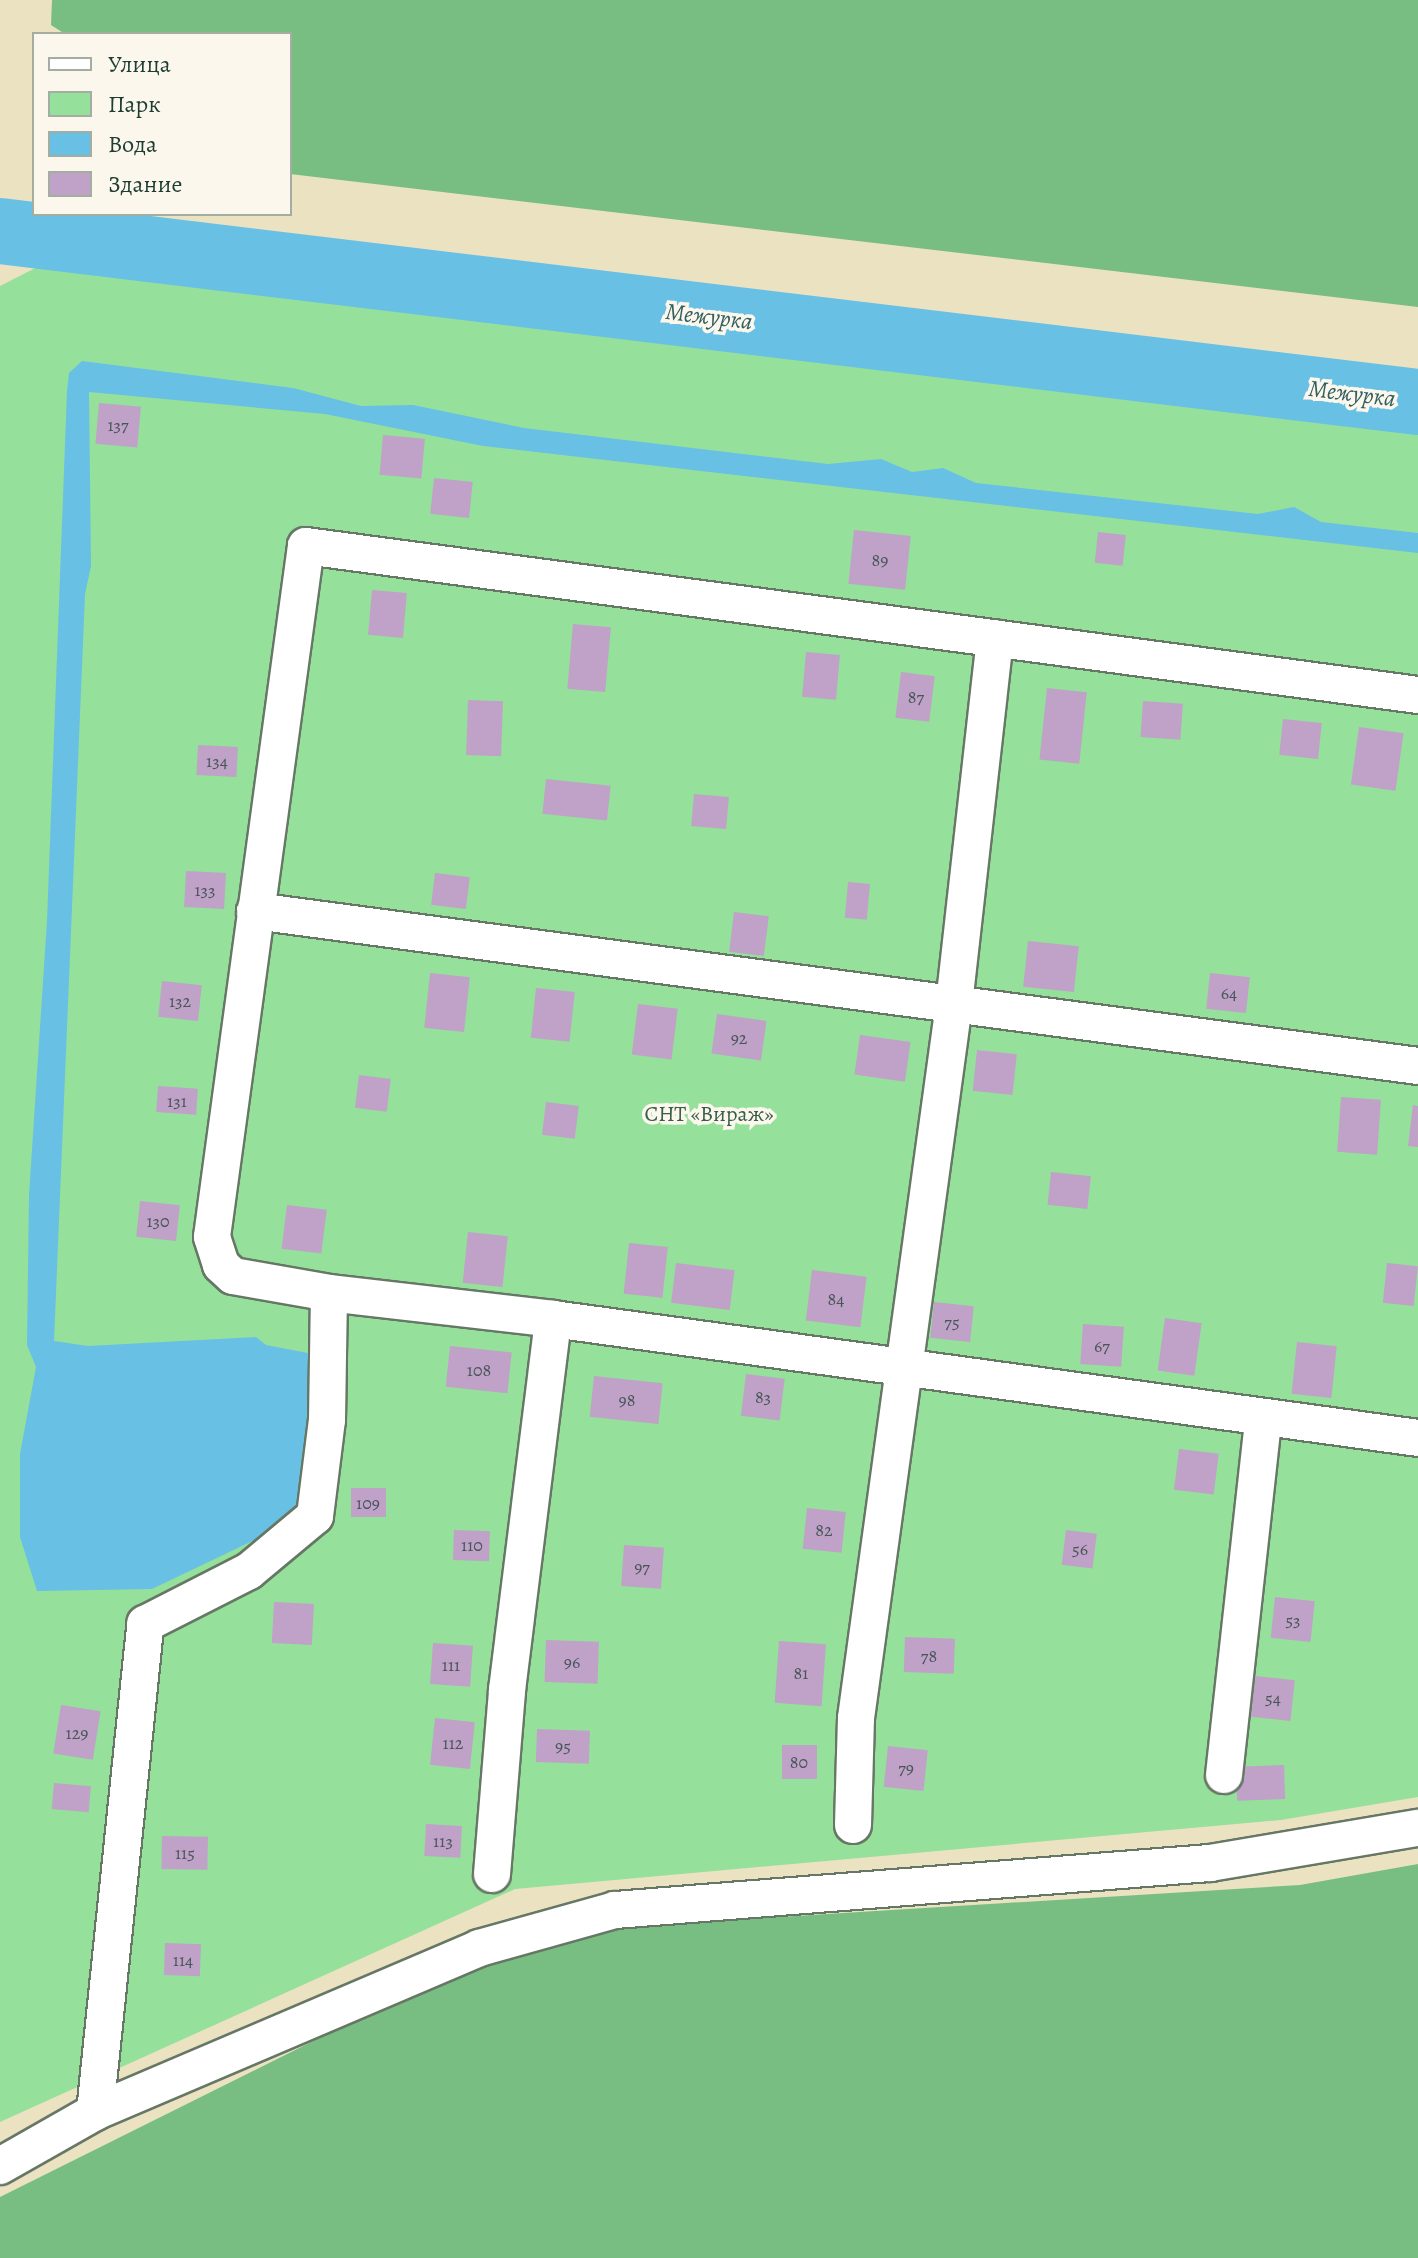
<!DOCTYPE html>
<html>
<head>
<meta charset="utf-8">
<style>
  body { margin:0 }
  #map { position:relative; width:1418px; height:2258px; overflow:hidden; background:#ebe2c1; font-family:Alegreya,serif }
  div>[style] { position:absolute }
  .green>* { inset:0; background:#95e09b }
  .forest>* { inset:0; background:#78be83 }
  .water>* { inset:0; background:#68c0e5 }
  .river>* { height:66px; margin:-33px; padding:0 33px; transform-origin:33px; border-radius:33px; background:#68c0e5 }
  .building>* { inset:0; background:#c0a1c7; transform-origin:0 0 }
  .roads { filter:drop-shadow(2px 0 #667765) drop-shadow(-2px 0 #667765) drop-shadow(0 2px #667765) drop-shadow(0 -2px #667765) }
  .minor>* { height:36px; margin:-18px; padding:0 18px; transform-origin:18px; border-radius:18px; background:#fff }
  span { translate:-50% -50%; white-space:nowrap; text-align:center; line-height:1.15; -webkit-text-stroke:7px #fbf7ec; paint-order:stroke }
  .number-label { font-size:18px; color:#475659 }
  .number-label span { -webkit-text-stroke-width:0 }
  .park-label { font-size:22px; color:#375e49 }
  .water-label { font-size:24px; color:#315e60; font-style:italic }
  .legend { position:absolute; left:32px; top:32px; width:260px; height:184px; box-sizing:border-box; background:#fbf7ec; border:2px solid #a3ada2; margin:0; padding:10px 14px; list-style:none; font-size:24px; color:#1f3d34 }
  .legend li { display:flex; align-items:center; gap:16px; height:40px }
  .legend b { width:40px; border:2px solid #a3ada2 }
</style>
</head>
<body>
<div id="map">
  <div class="green">
    <div style="clip-path:polygon(49px 261px,1418px 433px,1418px 1797px,1281px 1820px,515px 1889px,0 2122px,0 286px)"></div>
  </div>
  <div class="forest">
    <div style="clip-path:polygon(52px 0,1418px 0,1418px 307px,290px 174px,290px 34px,65px 34px,51px 25px)"></div>
    <div style="clip-path:polygon(1418px 1864px,1418px 2258px,0 2258px,0 2197px,492px 1952px,630px 1926px,1300px 1885px)"></div>
  </div>
  <div class="water">
    <div style="clip-path:polygon(82px 361px,293px 388px,361px 406px,413px 405px,524px 428px,828px 464px,881px 459px,912px 472px,943px 468px,976px 483px,1258px 514px,1294px 507px,1321px 522px,1418px 533px,1418px 553px,483px 446px,325px 414px,89px 392px,91px 566px,85px 594px,54px 1341px,88px 1346px,256px 1337px,266px 1345px,308px 1353px,316px 1420px,302px 1511px,288px 1524px,152px 1589px,37px 1591px,20px 1537px,20px 1454px,36px 1367px,27px 1345px,29px 1195px,47px 921px,67px 391px,69px 373px)"></div>
  </div>
  <div class="river">
    <div style="left:0;top:231px;width:1428px;rotate:6.88deg"></div>
  </div>
  <div class="building">
    <div style="left:99px;top:403px;width:42px;height:41px;rotate:5deg"></div>
    <div style="left:383px;top:435px;width:42px;height:40px;rotate:5deg"></div>
    <div style="left:434px;top:478px;width:39px;height:36px;rotate:6deg"></div>
    <div style="left:854px;top:530px;width:57px;height:54px;rotate:6deg"></div>
    <div style="left:1098px;top:532px;width:28px;height:31px;rotate:6deg"></div>
    <div style="left:372px;top:590px;width:35px;height:45px;rotate:5deg"></div>
    <div style="left:573px;top:624px;width:38px;height:65px;rotate:5deg"></div>
    <div style="left:806px;top:652px;width:34px;height:45px;rotate:5deg"></div>
    <div style="left:901px;top:672px;width:34px;height:46px;rotate:7deg"></div>
    <div style="left:1047px;top:688px;width:40px;height:72px;rotate:6deg"></div>
    <div style="left:468px;top:700px;width:35px;height:55px;rotate:2deg"></div>
    <div style="left:1143px;top:701px;width:40px;height:36px;rotate:4deg"></div>
    <div style="left:1283px;top:719px;width:39px;height:36px;rotate:6deg"></div>
    <div style="left:1359px;top:727px;width:45px;height:58px;rotate:8deg"></div>
    <div style="left:198px;top:745px;width:40px;height:30px;rotate:3deg"></div>
    <div style="left:546px;top:779px;width:65px;height:35px;rotate:6deg"></div>
    <div style="left:694px;top:794px;width:35px;height:32px;rotate:5deg"></div>
    <div style="left:186px;top:871px;width:40px;height:36px;rotate:3deg"></div>
    <div style="left:435px;top:873px;width:35px;height:32px;rotate:7deg"></div>
    <div style="left:848px;top:882px;width:22px;height:36px;rotate:5deg"></div>
    <div style="left:734px;top:912px;width:35px;height:40px;rotate:7deg"></div>
    <div style="left:1028px;top:941px;width:51px;height:46px;rotate:6deg"></div>
    <div style="left:430px;top:973px;width:40px;height:55px;rotate:6deg"></div>
    <div style="left:1210px;top:973px;width:40px;height:36px;rotate:6deg"></div>
    <div style="left:162px;top:981px;width:40px;height:36px;rotate:6deg"></div>
    <div style="left:536px;top:988px;width:39px;height:50px;rotate:6deg"></div>
    <div style="left:638px;top:1004px;width:40px;height:51px;rotate:7deg"></div>
    <div style="left:717px;top:1014px;width:50px;height:40px;rotate:8deg"></div>
    <div style="left:860px;top:1035px;width:51px;height:40px;rotate:8deg"></div>
    <div style="left:977px;top:1050px;width:40px;height:41px;rotate:6deg"></div>
    <div style="left:359px;top:1075px;width:32px;height:33px;rotate:7deg"></div>
    <div style="left:158px;top:1086px;width:40px;height:26px;rotate:4deg"></div>
    <div style="left:1341px;top:1097px;width:40px;height:55px;rotate:4deg"></div>
    <div style="left:546px;top:1102px;width:33px;height:33px;rotate:7deg"></div>
    <div style="clip-path:polygon(1413px 1105px,1418px 1106px,1418px 1147px,1408px 1146px)"></div>
    <div style="left:1051px;top:1172px;width:40px;height:33px;rotate:6deg"></div>
    <div style="left:140px;top:1201px;width:40px;height:36px;rotate:6deg"></div>
    <div style="left:287px;top:1205px;width:40px;height:44px;rotate:7deg"></div>
    <div style="left:468px;top:1232px;width:40px;height:51px;rotate:6deg"></div>
    <div style="left:629px;top:1243px;width:39px;height:51px;rotate:6deg"></div>
    <div style="left:676px;top:1263px;width:59px;height:40px;rotate:7deg"></div>
    <div style="left:1387px;top:1263px;width:31px;height:40px;rotate:6deg"></div>
    <div style="left:812px;top:1270px;width:55px;height:51px;rotate:7deg"></div>
    <div style="left:934px;top:1302px;width:40px;height:36px;rotate:6deg"></div>
    <div style="left:1165px;top:1318px;width:37px;height:53px;rotate:8deg"></div>
    <div style="left:1083px;top:1324px;width:41px;height:40px;rotate:4deg"></div>
    <div style="left:1297px;top:1342px;width:40px;height:52px;rotate:6deg"></div>
    <div style="left:450px;top:1346px;width:62px;height:41px;rotate:6deg"></div>
    <div style="left:746px;top:1374px;width:39px;height:42px;rotate:7deg"></div>
    <div style="left:594px;top:1376px;width:69px;height:41px;rotate:6deg"></div>
    <div style="left:1179px;top:1449px;width:40px;height:41px;rotate:7deg"></div>
    <div style="left:351px;top:1488px;width:35px;height:29px"></div>
    <div style="left:807px;top:1508px;width:39px;height:41px;rotate:6deg"></div>
    <div style="left:454px;top:1530px;width:36px;height:30px;rotate:2deg"></div>
    <div style="left:1066px;top:1530px;width:31px;height:35px;rotate:7deg"></div>
    <div style="left:624px;top:1545px;width:40px;height:41px;rotate:4deg"></div>
    <div style="left:1275px;top:1597px;width:40px;height:41px;rotate:6deg"></div>
    <div style="left:274px;top:1602px;width:40px;height:41px;rotate:3deg"></div>
    <div style="left:905px;top:1637px;width:50px;height:35px;rotate:2deg"></div>
    <div style="left:546px;top:1640px;width:53px;height:42px;rotate:2deg"></div>
    <div style="left:779px;top:1641px;width:47px;height:62px;rotate:4deg"></div>
    <div style="left:433px;top:1643px;width:40px;height:41px;rotate:4deg"></div>
    <div style="left:1255px;top:1676px;width:40px;height:41px;rotate:6deg"></div>
    <div style="left:61px;top:1705px;width:40px;height:49px;rotate:9deg"></div>
    <div style="left:435px;top:1718px;width:40px;height:47px;rotate:6deg"></div>
    <div style="left:537px;top:1729px;width:53px;height:33px;rotate:2deg"></div>
    <div style="left:782px;top:1745px;width:35px;height:34px"></div>
    <div style="left:888px;top:1746px;width:40px;height:41px;rotate:6deg"></div>
    <div style="left:1284px;top:1765px;width:34px;height:48px;rotate:88deg"></div>
    <div style="left:54px;top:1783px;width:37px;height:26px;rotate:5deg"></div>
    <div style="left:426px;top:1824px;width:36px;height:32px;rotate:3deg"></div>
    <div style="left:162px;top:1836px;width:46px;height:33px;rotate:1deg"></div>
    <div style="left:165px;top:1943px;width:36px;height:32px;rotate:2deg"></div>
  </div>
  <div class="roads">
    <div class="minor">
      <div style="left:1418px;top:695px;width:1122px;rotate:-172.37deg"></div>
      <div style="left:306px;top:546px;width:697px;rotate:97.75deg"></div>
      <div style="left:212px;top:1237px;width:29px;rotate:72deg"></div>
      <div style="left:221px;top:1265px;width:16px;rotate:43deg"></div>
      <div style="left:233px;top:1276px;width:97px;rotate:10deg"></div>
      <div style="left:329px;top:1293px;width:226px;rotate:6.6deg"></div>
      <div style="left:553px;top:1319px;width:873px;rotate:7.83deg"></div>
      <div style="left:255px;top:911px;width:1173px;rotate:7.59deg"></div>
      <div style="left:1224px;top:1775px;width:358px;rotate:-83.7deg"></div>
      <div style="left:853px;top:1825px;width:107px;rotate:-88.4deg"></div>
      <div style="left:856px;top:1718px;width:721px;rotate:-82.18deg"></div>
      <div style="left:954px;top:1004px;width:368px;rotate:-83.6deg"></div>
      <div style="left:492px;top:1874px;width:185px;rotate:-85.3deg"></div>
      <div style="left:507px;top:1690px;width:374px;rotate:-82.9deg"></div>
      <div style="left:95px;top:2112px;width:491px;rotate:-84.1deg"></div>
      <div style="left:145px;top:1624px;width:117px;rotate:-27deg"></div>
      <div style="left:249px;top:1571px;width:86px;rotate:-39.8deg"></div>
      <div style="left:315px;top:1516px;width:97px;rotate:-82.9deg"></div>
      <div style="left:327px;top:1420px;width:127px;rotate:-89.1deg"></div>
      <div style="left:0;top:2166px;width:109px;rotate:-29.6deg"></div>
      <div style="left:95px;top:2112px;width:418px;rotate:-23.1deg"></div>
      <div style="left:479px;top:1948px;width:141px;rotate:-15.6deg"></div>
      <div style="left:615px;top:1910px;width:597px;rotate:-4.52deg"></div>
      <div style="left:1210px;top:1863px;width:211px;rotate:-9.6deg"></div>
    </div>
  </div>
  <div class="number-label">
    <span style="left:118px;top:425px">137</span>
    <span style="left:880px;top:560px">89</span>
    <span style="left:916px;top:697px">87</span>
    <span style="left:217px;top:761px">134</span>
    <span style="left:205px;top:890px">133</span>
    <span style="left:1229px;top:993px">64</span>
    <span style="left:180px;top:1001px">132</span>
    <span style="left:739px;top:1038px">92</span>
    <span style="left:177px;top:1101px">131</span>
    <span style="left:158px;top:1221px">130</span>
    <span style="left:836px;top:1299px">84</span>
    <span style="left:952px;top:1322px">75</span>
    <span style="left:1102px;top:1346px">67</span>
    <span style="left:479px;top:1370px">108</span>
    <span style="left:763px;top:1397px">83</span>
    <span style="left:627px;top:1400px">98</span>
    <span style="left:368px;top:1503px">109</span>
    <span style="left:824px;top:1530px">82</span>
    <span style="left:472px;top:1545px">110</span>
    <span style="left:1080px;top:1549px">56</span>
    <span style="left:642px;top:1567px">97</span>
    <span style="left:1293px;top:1620px">53</span>
    <span style="left:929px;top:1656px">78</span>
    <span style="left:572px;top:1662px">96</span>
    <span style="left:451px;top:1665px">111</span>
    <span style="left:801px;top:1673px">81</span>
    <span style="left:1273px;top:1698px">54</span>
    <span style="left:77px;top:1733px">129</span>
    <span style="left:453px;top:1743px">112</span>
    <span style="left:563px;top:1746px">95</span>
    <span style="left:799px;top:1762px">80</span>
    <span style="left:906px;top:1768px">79</span>
    <span style="left:443px;top:1841px">113</span>
    <span style="left:185px;top:1853px">115</span>
    <span style="left:183px;top:1960px">114</span>
  </div>
  <div class="park-label">
    <span style="left:709px;top:1115px">СНТ «Вираж»</span>
  </div>
  <div class="water-label">
    <span style="left:709px;top:317px;rotate:7deg">Межурка</span>
    <span style="left:1352px;top:394px;rotate:7deg">Межурка</span>
  </div>
  <ul class="legend">
  <li><b style="height:10px;background:#fff"></b>Улица</li>
  <li><b style="height:22px;background:#95e09b"></b>Парк</li>
  <li><b style="height:22px;background:#68c0e5"></b>Вода</li>
  <li><b style="height:22px;background:#c0a1c7"></b>Здание</li>
  </ul>
</div>
</body>
</html>
